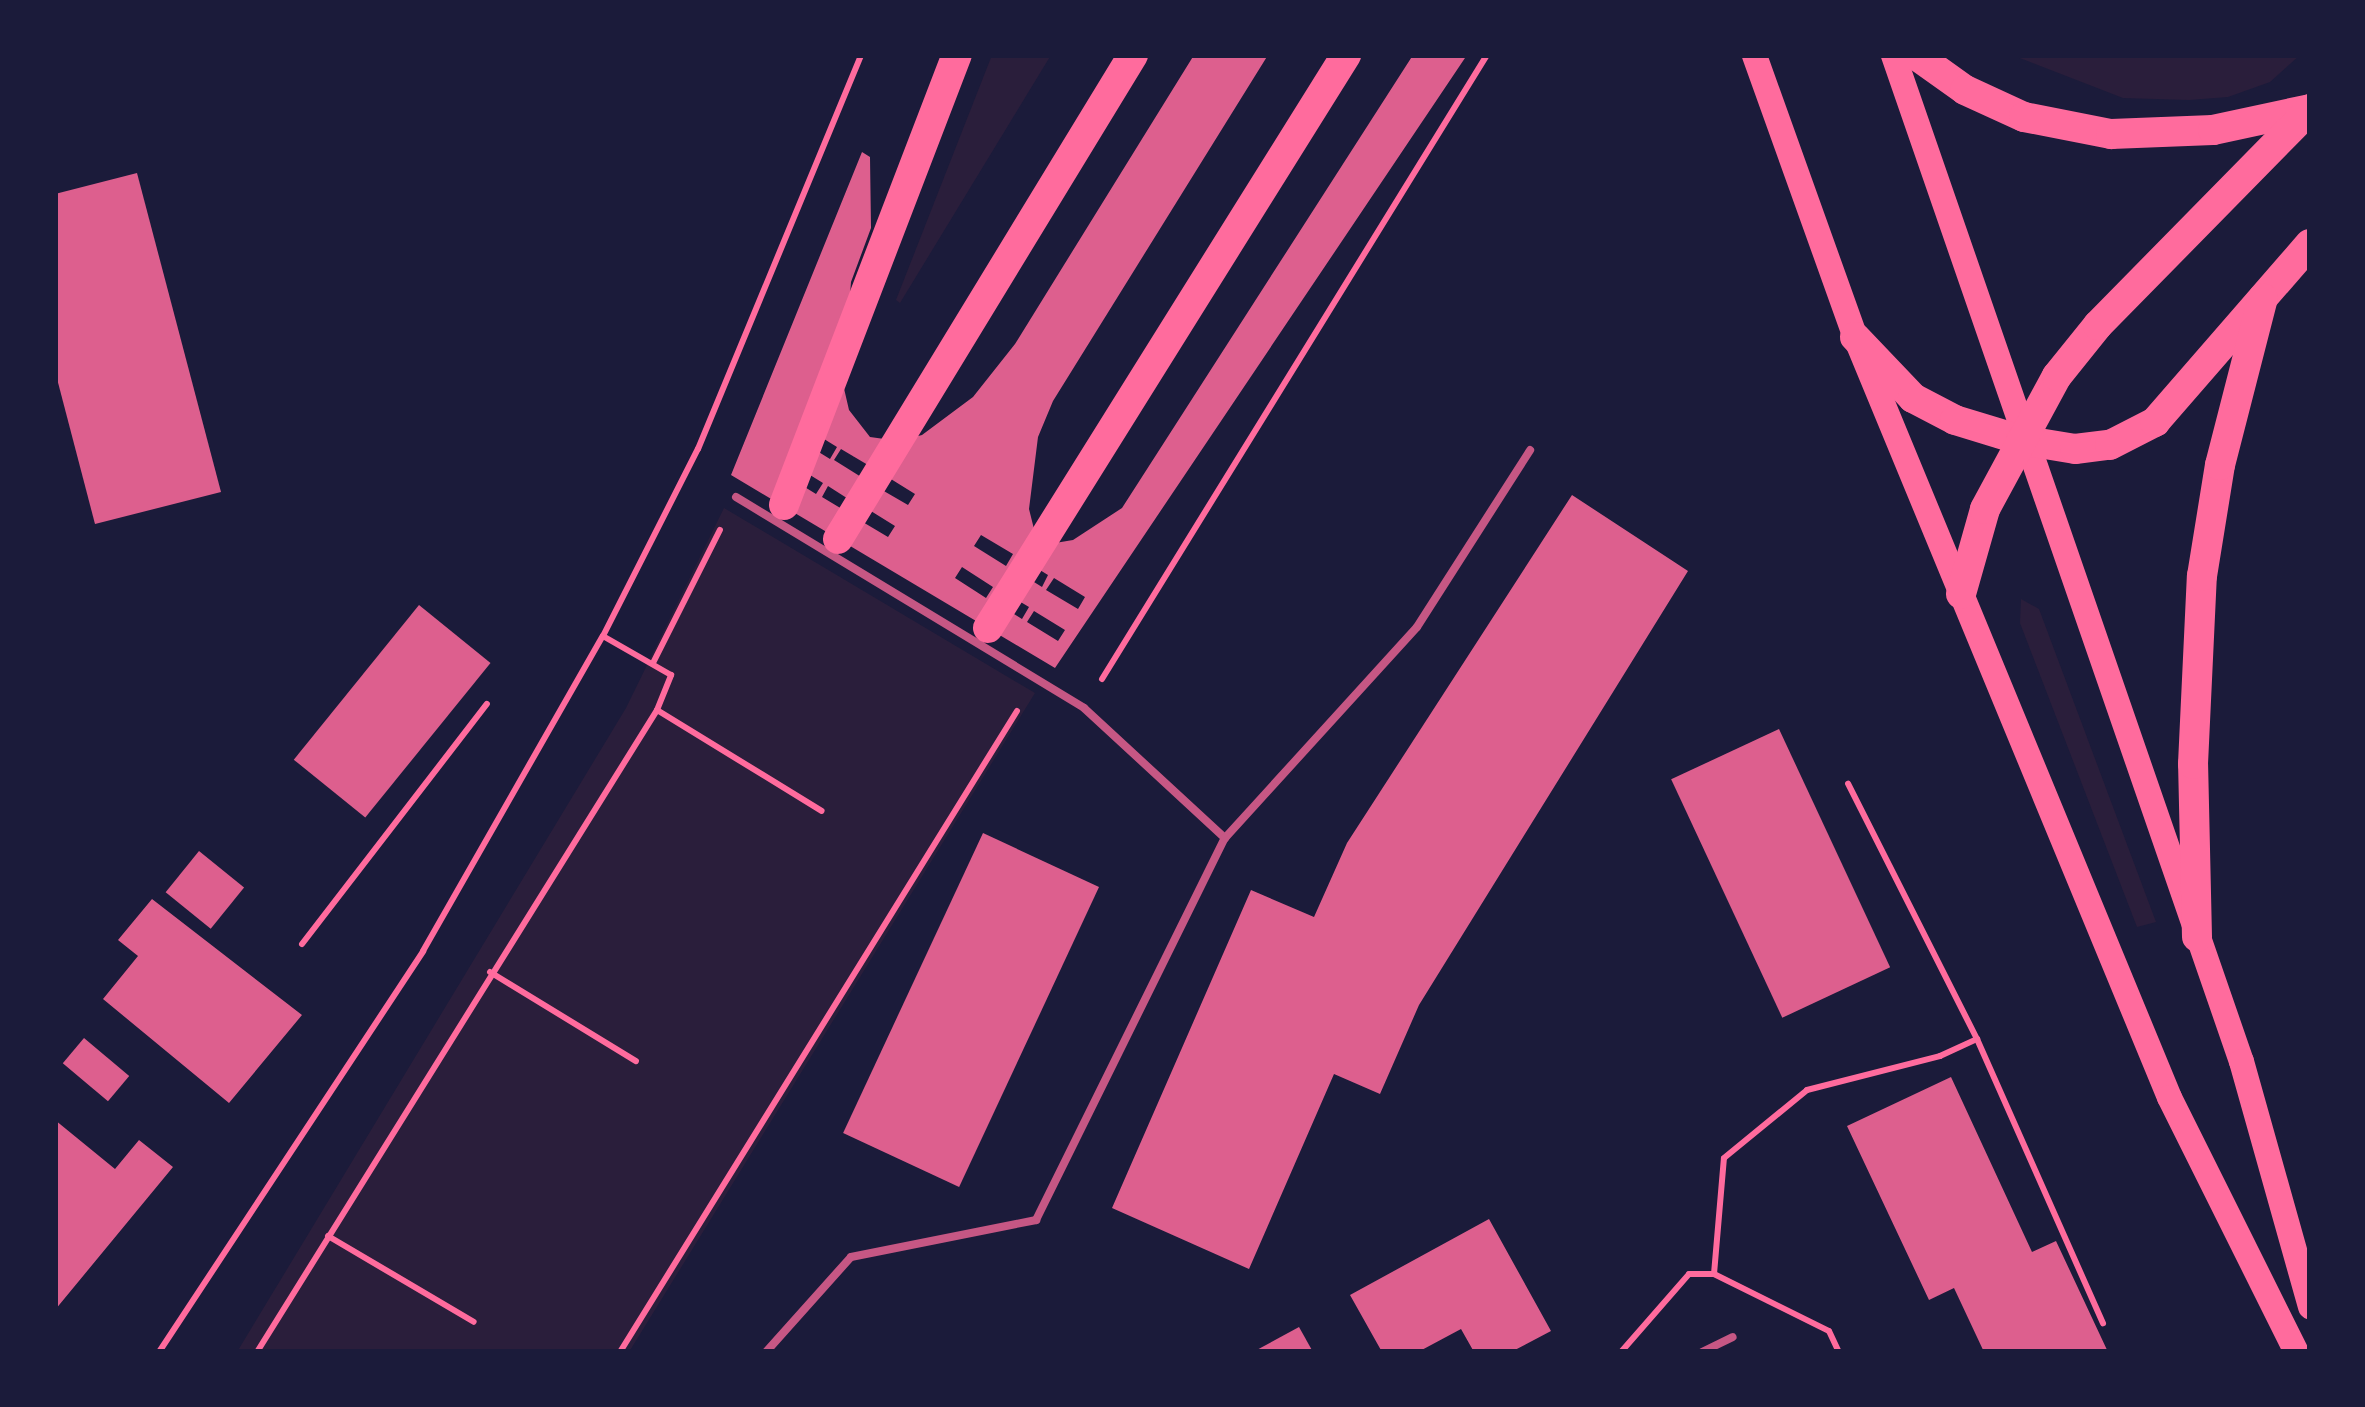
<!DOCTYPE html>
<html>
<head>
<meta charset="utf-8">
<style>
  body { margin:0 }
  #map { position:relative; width:2365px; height:1407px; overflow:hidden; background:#1b1b3a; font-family:"Roboto Condensed",sans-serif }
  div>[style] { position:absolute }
  .green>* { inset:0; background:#2a1e3b }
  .building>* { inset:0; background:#dd5f8e; transform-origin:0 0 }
  .path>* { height:6px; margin:-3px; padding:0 3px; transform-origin:3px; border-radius:3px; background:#ff6b9d }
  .service>* { height:8px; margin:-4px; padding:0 4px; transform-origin:4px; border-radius:4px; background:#c65784 }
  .primary>* { height:25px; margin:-12.5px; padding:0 12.5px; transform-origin:12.5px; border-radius:12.5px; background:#ff6b9d }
  .motorway>* { height:30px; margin:-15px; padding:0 15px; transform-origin:15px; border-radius:15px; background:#ff6b9d }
  span { translate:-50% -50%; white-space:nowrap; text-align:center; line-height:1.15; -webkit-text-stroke:8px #1b1b3a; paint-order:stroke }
  .frame { position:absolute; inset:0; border:58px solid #1b1b3a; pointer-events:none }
</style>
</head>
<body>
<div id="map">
  <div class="green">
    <div style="clip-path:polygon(992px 55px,1051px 55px,900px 303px,896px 300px)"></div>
    <div style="clip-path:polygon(2012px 55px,2300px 55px,2270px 82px,2228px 97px,2189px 100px,2123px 98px)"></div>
    <div style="clip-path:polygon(724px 508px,1035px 693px,629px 1352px,237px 1352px,626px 708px)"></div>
    <div style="clip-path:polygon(2021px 599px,2039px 609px,2156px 922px,2137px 927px,2020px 623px)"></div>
  </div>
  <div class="building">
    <div style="clip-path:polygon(evenodd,1194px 55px,1268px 55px,1053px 401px,1038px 437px,1029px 509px,1034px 529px,1055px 543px,1073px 540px,1122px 508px,1413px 55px,1467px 55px,1055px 668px,731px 475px,862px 152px,870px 157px,871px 228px,851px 282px,843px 384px,849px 410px,870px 437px,899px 441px,922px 435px,973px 397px,1015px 344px,1194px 55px,803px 426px,837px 447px,830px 459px,796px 438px,803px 426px,1194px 55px,841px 449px,873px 468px,866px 480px,834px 460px,841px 449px,1194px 55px,789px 462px,823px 483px,816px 494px,782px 473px,789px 462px,1194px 55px,878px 471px,915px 494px,908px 505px,870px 483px,878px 471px,1194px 55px,828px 486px,853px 502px,847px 512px,822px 497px,828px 486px,1194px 55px,858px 503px,895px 526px,888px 537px,851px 515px,858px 503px,1194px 55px,981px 535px,1013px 554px,1006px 566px,974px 546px,981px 535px,1194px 55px,1017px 556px,1048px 575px,1042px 587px,1010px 567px,1017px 556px,1194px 55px,962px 567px,993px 587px,986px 598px,955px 578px,962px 567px,1194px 55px,1054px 578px,1085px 597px,1078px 609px,1046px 590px,1054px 578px,1194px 55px,997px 588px,1029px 607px,1022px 619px,990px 599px,997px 588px,1194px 55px,1034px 611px,1065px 630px,1058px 641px,1027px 622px,1034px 611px)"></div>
    <div style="clip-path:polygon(137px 173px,221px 492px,95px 524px,55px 371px,55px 194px)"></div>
    <div style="clip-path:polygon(1572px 495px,1688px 571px,1419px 1005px,1380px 1094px,1334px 1074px,1249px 1269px,1112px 1208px,1251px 890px,1314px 917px,1347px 843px)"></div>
    <div style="left:419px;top:605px;width:92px;height:199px;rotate:39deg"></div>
    <div style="left:1779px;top:729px;width:263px;height:119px;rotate:65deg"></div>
    <div style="left:983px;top:833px;width:128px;height:331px;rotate:25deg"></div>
    <div style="left:199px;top:851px;width:58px;height:53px;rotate:39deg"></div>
    <div style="clip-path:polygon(152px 899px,302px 1015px,229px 1103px,103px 999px,138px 956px,118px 940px)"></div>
    <div style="left:84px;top:1038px;width:59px;height:33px;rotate:40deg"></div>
    <div style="clip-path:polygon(1951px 1077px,2032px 1252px,2056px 1241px,2108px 1352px,1984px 1352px,1954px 1288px,1929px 1300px,1847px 1126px)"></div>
    <div style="clip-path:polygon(55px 1120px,115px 1169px,139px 1140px,173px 1167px,55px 1310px)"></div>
    <div style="clip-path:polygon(1489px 1219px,1551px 1331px,1511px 1352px,1474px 1352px,1461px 1329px,1418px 1352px,1382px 1352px,1350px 1295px)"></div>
    <div style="clip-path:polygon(1299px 1327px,1313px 1352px,1253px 1352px)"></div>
  </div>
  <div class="path">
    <div style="left:653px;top:663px;width:149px;rotate:-63.3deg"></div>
    <div style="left:1102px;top:679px;width:733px;rotate:-58.33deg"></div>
    <div style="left:657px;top:710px;width:193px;rotate:31.5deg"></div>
    <div style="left:302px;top:944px;width:303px;rotate:-52.4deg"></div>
    <div style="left:490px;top:972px;width:171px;rotate:31.4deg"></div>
    <div style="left:1977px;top:1039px;width:311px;rotate:66.1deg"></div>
    <div style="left:328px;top:1236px;width:169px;rotate:30.5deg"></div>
    <div style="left:1714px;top:1274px;width:128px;rotate:26.4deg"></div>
    <div style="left:1829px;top:1331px;width:23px;rotate:65deg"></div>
    <div style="left:159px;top:1352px;width:480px;rotate:-56.6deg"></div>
    <div style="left:423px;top:951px;width:363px;rotate:-60.3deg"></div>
    <div style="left:603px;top:636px;width:210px;rotate:-63.1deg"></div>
    <div style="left:698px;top:449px;width:426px;rotate:-67.5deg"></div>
    <div style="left:257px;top:1352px;width:756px;rotate:-58.07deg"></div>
    <div style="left:657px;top:710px;width:38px;rotate:-68deg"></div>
    <div style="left:671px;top:675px;width:78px;rotate:-150.2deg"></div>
    <div style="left:620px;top:1352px;width:754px;rotate:-58.23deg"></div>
    <div style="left:1621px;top:1352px;width:103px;rotate:-48.9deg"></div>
    <div style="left:1689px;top:1274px;width:25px"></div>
    <div style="left:1714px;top:1274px;width:116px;rotate:-85.1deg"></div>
    <div style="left:1724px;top:1158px;width:107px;rotate:-39.3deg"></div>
    <div style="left:1807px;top:1090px;width:137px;rotate:-14.3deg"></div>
    <div style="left:1940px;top:1056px;width:41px;rotate:-24.7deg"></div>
    <div style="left:1977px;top:1039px;width:286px;rotate:-116.8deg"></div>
  </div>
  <div class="service">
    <div style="left:736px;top:497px;width:407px;rotate:31.2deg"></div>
    <div style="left:1084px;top:708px;width:192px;rotate:42.7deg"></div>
    <div style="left:766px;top:1352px;width:127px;rotate:-48.2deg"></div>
    <div style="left:851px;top:1257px;width:189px;rotate:-11.3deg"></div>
    <div style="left:1036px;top:1220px;width:426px;rotate:-63.7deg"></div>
    <div style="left:1225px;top:838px;width:285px;rotate:-47.7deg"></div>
    <div style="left:1417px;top:627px;width:210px;rotate:-57.4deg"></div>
    <div style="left:1702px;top:1352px;width:34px;rotate:-26deg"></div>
  </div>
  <div class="primary">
    <div style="left:1754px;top:55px;width:300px;rotate:70.3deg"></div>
    <div style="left:1855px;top:337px;width:822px;rotate:67.55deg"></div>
    <div style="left:2169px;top:1097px;width:285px;rotate:63.5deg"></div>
    <div style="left:1893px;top:55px;width:1064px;rotate:70.92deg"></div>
    <div style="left:2241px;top:1061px;width:255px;rotate:74.3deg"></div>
  </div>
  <div class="motorway">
    <div style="left:1916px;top:55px;width:60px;rotate:35.5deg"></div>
    <div style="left:1965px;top:90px;width:65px;rotate:24.6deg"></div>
    <div style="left:2024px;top:117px;width:89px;rotate:11.1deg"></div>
    <div style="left:2111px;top:134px;width:102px;rotate:-2.2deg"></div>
    <div style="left:2213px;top:130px;width:99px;rotate:-12.2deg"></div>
    <div style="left:1855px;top:337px;width:84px;rotate:46.4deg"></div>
    <div style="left:1913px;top:398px;width:47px;rotate:27.6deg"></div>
    <div style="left:1955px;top:420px;width:69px;rotate:16.9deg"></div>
    <div style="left:2021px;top:440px;width:55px;rotate:9.5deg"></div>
    <div style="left:2075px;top:449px;width:35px;rotate:-7deg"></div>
    <div style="left:2110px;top:445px;width:51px;rotate:-27.1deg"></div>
    <div style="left:2155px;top:422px;width:236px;rotate:-49deg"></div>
    <div style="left:784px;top:505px;width:482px;rotate:-69deg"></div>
    <div style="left:838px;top:539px;width:567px;rotate:-58.64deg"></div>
    <div style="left:1961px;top:594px;width:88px;rotate:-74.2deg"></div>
    <div style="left:1985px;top:509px;width:151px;rotate:-61.6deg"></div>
    <div style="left:2057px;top:376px;width:65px;rotate:-51.2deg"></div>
    <div style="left:2098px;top:325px;width:303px;rotate:-45.5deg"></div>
    <div style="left:988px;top:628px;width:676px;rotate:-58deg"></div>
    <div style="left:2197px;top:937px;width:173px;rotate:-91.3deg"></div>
    <div style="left:2193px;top:764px;width:188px;rotate:-87.3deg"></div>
    <div style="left:2202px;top:576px;width:112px;rotate:-80.8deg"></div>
    <div style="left:2220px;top:465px;width:172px;rotate:-75.6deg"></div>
  </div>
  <div class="frame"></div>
</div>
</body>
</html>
